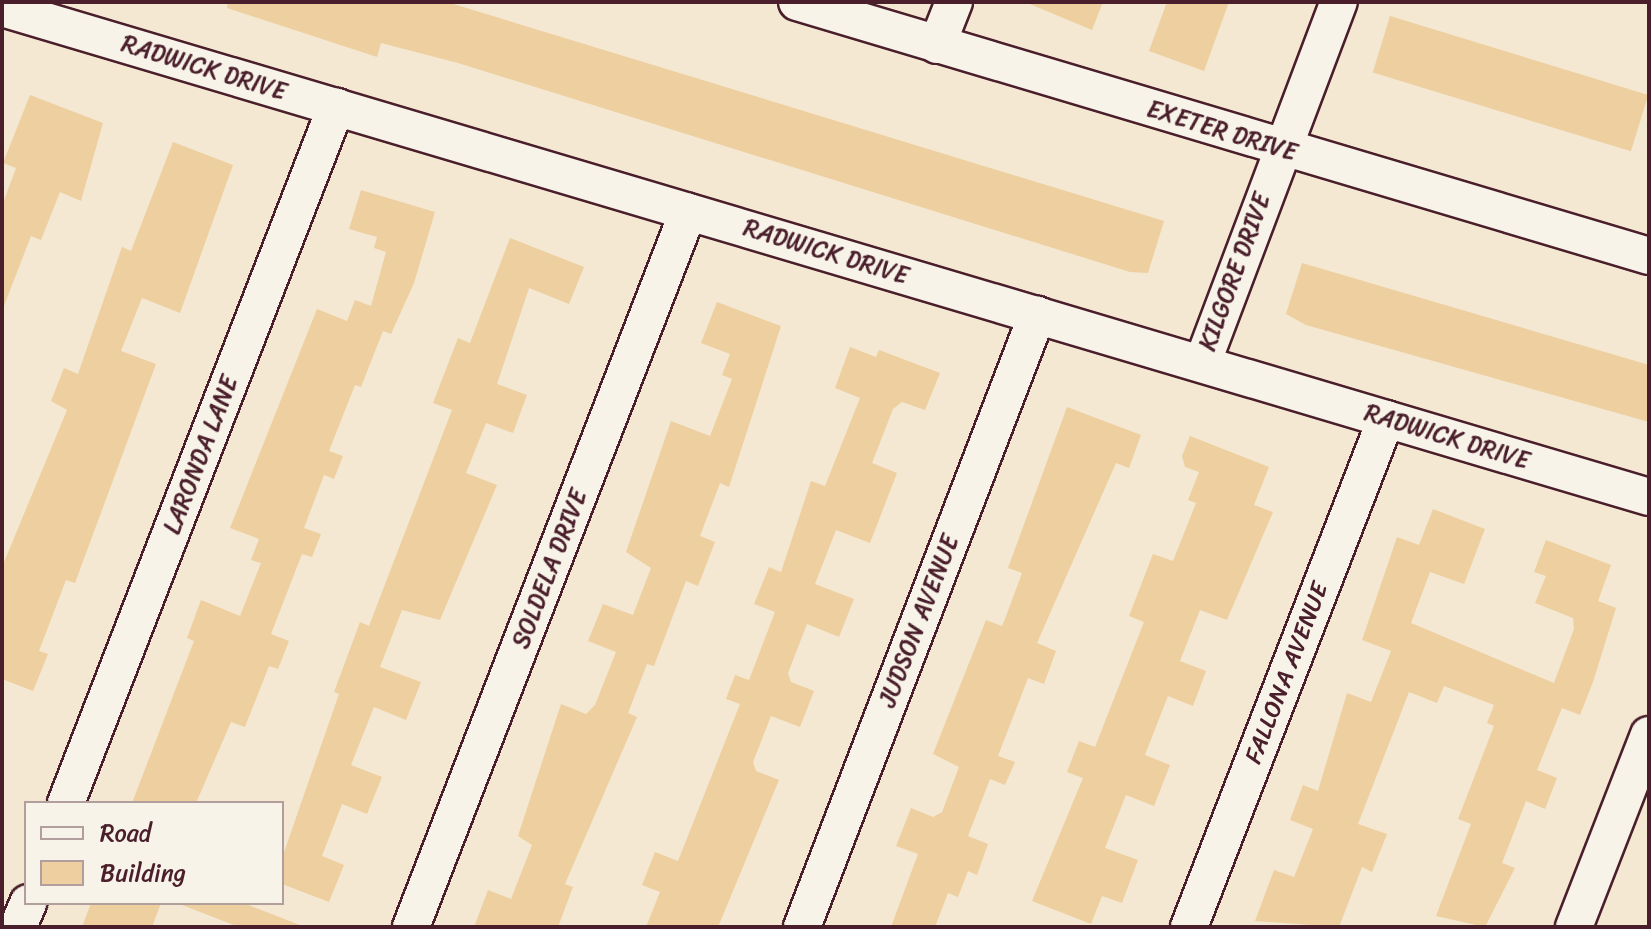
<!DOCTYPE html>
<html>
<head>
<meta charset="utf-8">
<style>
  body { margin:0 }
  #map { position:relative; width:1651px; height:929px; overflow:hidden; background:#f4e8d2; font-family:Sriracha,sans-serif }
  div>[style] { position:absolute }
  .building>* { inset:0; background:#edcfa0; transform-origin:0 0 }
  .roads { filter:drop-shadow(2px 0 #4a1f2b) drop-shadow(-2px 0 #4a1f2b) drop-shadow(0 2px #4a1f2b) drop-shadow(0 -2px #4a1f2b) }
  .street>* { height:36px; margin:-18px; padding:0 18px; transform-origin:18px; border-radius:18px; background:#f7f3e8 }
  span { translate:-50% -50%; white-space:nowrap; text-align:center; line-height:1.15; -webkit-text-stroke:6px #f7f3e8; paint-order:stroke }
  .street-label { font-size:24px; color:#4a1f2b }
  .frame { position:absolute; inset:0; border:4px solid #4a1f2b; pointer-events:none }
  .legend { position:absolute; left:24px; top:801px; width:260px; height:104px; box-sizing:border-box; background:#f7f3e8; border:2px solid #b29e9c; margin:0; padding:10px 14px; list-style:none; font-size:24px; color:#4a1f2b }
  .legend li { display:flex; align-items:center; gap:16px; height:40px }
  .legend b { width:40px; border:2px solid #b29e9c }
</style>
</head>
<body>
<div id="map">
  <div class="building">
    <div style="clip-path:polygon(228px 2px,447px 2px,1164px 221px,1148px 273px,1130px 272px,458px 63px,381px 43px,377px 57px,227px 8px)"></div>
    <div style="clip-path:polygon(1025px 2px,1103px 2px,1092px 30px)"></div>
    <div style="clip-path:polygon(1167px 2px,1229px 2px,1204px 71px,1149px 51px)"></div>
    <div style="left:1390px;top:16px;width:270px;height:59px;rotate:17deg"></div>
    <div style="clip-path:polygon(30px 95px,103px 123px,81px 201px,60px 192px,41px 240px,31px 236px,4px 306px,2px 206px,16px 168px,3px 163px)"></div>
    <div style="clip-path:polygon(173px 142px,233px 165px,180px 313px,142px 298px,121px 351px,156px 364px,75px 583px,66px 580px,39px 651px,48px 654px,33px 691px,2px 679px,2px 567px,67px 410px,51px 401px,64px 368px,78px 374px,122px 247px,131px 251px)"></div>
    <div style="clip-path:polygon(361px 190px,435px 212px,414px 283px,391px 334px,383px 331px,361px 387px,355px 385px,329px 451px,343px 456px,334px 479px,324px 475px,304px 528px,321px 534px,312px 557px,302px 554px,271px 634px,289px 641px,278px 669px,269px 666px,245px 727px,231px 722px,196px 803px,132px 803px,194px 641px,187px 638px,201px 600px,240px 616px,261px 563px,251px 560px,259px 539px,230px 528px,317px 309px,347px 321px,355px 300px,371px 306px,386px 252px,374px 248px,377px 237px,349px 229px)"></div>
    <div style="clip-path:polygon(510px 238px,584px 267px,569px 304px,529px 288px,497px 384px,527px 395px,513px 433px,486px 423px,466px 473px,497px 485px,440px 620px,402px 610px,380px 667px,421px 682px,406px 720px,374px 707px,351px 765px,382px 777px,367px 814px,342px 804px,322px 856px,344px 865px,329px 902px,282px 884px,282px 858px,339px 694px,334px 692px,360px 622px,369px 626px,452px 410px,433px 403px,458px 338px,470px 343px)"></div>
    <div style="clip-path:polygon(1302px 263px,1649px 365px,1649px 422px,1306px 325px,1286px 314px)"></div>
    <div style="clip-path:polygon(717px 302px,781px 326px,729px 487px,720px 483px,700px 536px,715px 542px,698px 586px,686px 581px,654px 666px,647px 664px,628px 713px,637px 717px,565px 884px,573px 887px,558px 927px,474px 927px,488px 890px,511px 899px,532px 845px,518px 836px,561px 704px,586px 714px,595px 705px,616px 652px,588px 641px,603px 604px,633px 615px,651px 568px,626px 552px,671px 421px,710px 436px,732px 379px,722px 375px,730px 354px,701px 343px)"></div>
    <div style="clip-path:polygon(850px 347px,876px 357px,879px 350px,940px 373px,925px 410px,902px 402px,893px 409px,872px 463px,897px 473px,870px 543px,836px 530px,815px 584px,854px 599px,839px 637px,807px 624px,788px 673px,791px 682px,814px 691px,800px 727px,771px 716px,753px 762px,756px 771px,779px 780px,718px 927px,646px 927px,660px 892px,642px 885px,655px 852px,678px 861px,740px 704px,726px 699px,735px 675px,749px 680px,775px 612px,754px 604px,769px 567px,781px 572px,811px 481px,825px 486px,860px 398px,835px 388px)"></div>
    <div style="clip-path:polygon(1067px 407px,1141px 435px,1129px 468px,1116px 463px,1037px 643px,1056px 651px,1044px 684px,1028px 678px,998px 756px,1015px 762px,1005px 785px,990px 779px,968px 836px,988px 844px,977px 875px,968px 871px,958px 897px,948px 893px,935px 927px,891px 927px,918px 854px,896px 846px,911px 808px,933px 817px,942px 812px,959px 767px,933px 754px,986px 620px,1002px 626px,1005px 619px,1022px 573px,1008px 568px)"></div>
    <div style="clip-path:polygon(1190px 436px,1269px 467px,1254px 505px,1273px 512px,1227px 620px,1200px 610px,1180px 661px,1206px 671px,1193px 706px,1168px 696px,1145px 755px,1170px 765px,1154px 806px,1126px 795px,1105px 848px,1138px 860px,1122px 903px,1102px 896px,1091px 924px,1032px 901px,1083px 778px,1067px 772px,1079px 741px,1095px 747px,1144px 622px,1129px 616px,1153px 554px,1173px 561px,1196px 503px,1188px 500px,1199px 472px,1185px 467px,1182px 456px)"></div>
    <div style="clip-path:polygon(1433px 509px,1485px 529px,1464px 584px,1430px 572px,1411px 623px,1554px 683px,1574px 629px,1573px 618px,1535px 603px,1546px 576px,1534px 572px,1546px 540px,1611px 565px,1598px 601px,1616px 608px,1593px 682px,1580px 715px,1562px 708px,1537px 770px,1557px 778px,1545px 809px,1526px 801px,1502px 863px,1515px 868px,1485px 927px,1436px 916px,1471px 824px,1458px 819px,1494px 726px,1487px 723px,1494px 705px,1444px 686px,1437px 703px,1409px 692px,1358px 824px,1387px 834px,1372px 872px,1362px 867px,1339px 927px,1255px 921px,1274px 870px,1294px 877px,1313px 829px,1290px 820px,1303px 785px,1318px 791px,1347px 693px,1371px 702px,1391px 651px,1362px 640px,1397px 537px,1419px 545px)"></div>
    <div style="clip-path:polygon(91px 903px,161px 903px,152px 927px,82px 927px)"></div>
    <div style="clip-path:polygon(243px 903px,300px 925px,299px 927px,239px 927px,182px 905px)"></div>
  </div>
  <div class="roads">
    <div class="street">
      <div style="left:797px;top:2px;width:889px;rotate:16.6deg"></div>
      <div style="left:2px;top:8px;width:1718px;rotate:16.54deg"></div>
      <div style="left:937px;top:45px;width:46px;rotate:-68.4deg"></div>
      <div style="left:1202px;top:364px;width:387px;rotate:-69.3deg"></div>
      <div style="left:66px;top:803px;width:747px;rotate:-68.8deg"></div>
      <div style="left:18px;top:927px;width:26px;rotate:-67deg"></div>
      <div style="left:411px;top:927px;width:767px;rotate:-68.82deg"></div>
      <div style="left:802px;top:927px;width:656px;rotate:-68.99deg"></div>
      <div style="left:1189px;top:927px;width:545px;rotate:-68.8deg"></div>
      <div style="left:1574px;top:927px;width:206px;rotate:-68.7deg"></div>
    </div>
  </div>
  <div class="street-label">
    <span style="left:204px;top:68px;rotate:17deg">RADWICK DRIVE</span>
    <span style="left:1222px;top:131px;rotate:17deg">EXETER DRIVE</span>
    <span style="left:826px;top:252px;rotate:17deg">RADWICK DRIVE</span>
    <span style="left:1235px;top:272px;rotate:-70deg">KILGORE DRIVE</span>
    <span style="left:1447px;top:437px;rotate:17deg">RADWICK DRIVE</span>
    <span style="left:201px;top:455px;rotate:-69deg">LARONDA LANE</span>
    <span style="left:550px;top:569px;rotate:-69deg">SOLDELA DRIVE</span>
    <span style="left:919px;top:621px;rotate:-69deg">JUDSON AVENUE</span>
    <span style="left:1287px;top:673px;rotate:-69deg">FALLONA AVENUE</span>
  </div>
  <div class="frame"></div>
  <ul class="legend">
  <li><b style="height:10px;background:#f7f3e8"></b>Road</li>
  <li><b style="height:22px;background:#edcfa0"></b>Building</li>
  </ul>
</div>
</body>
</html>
